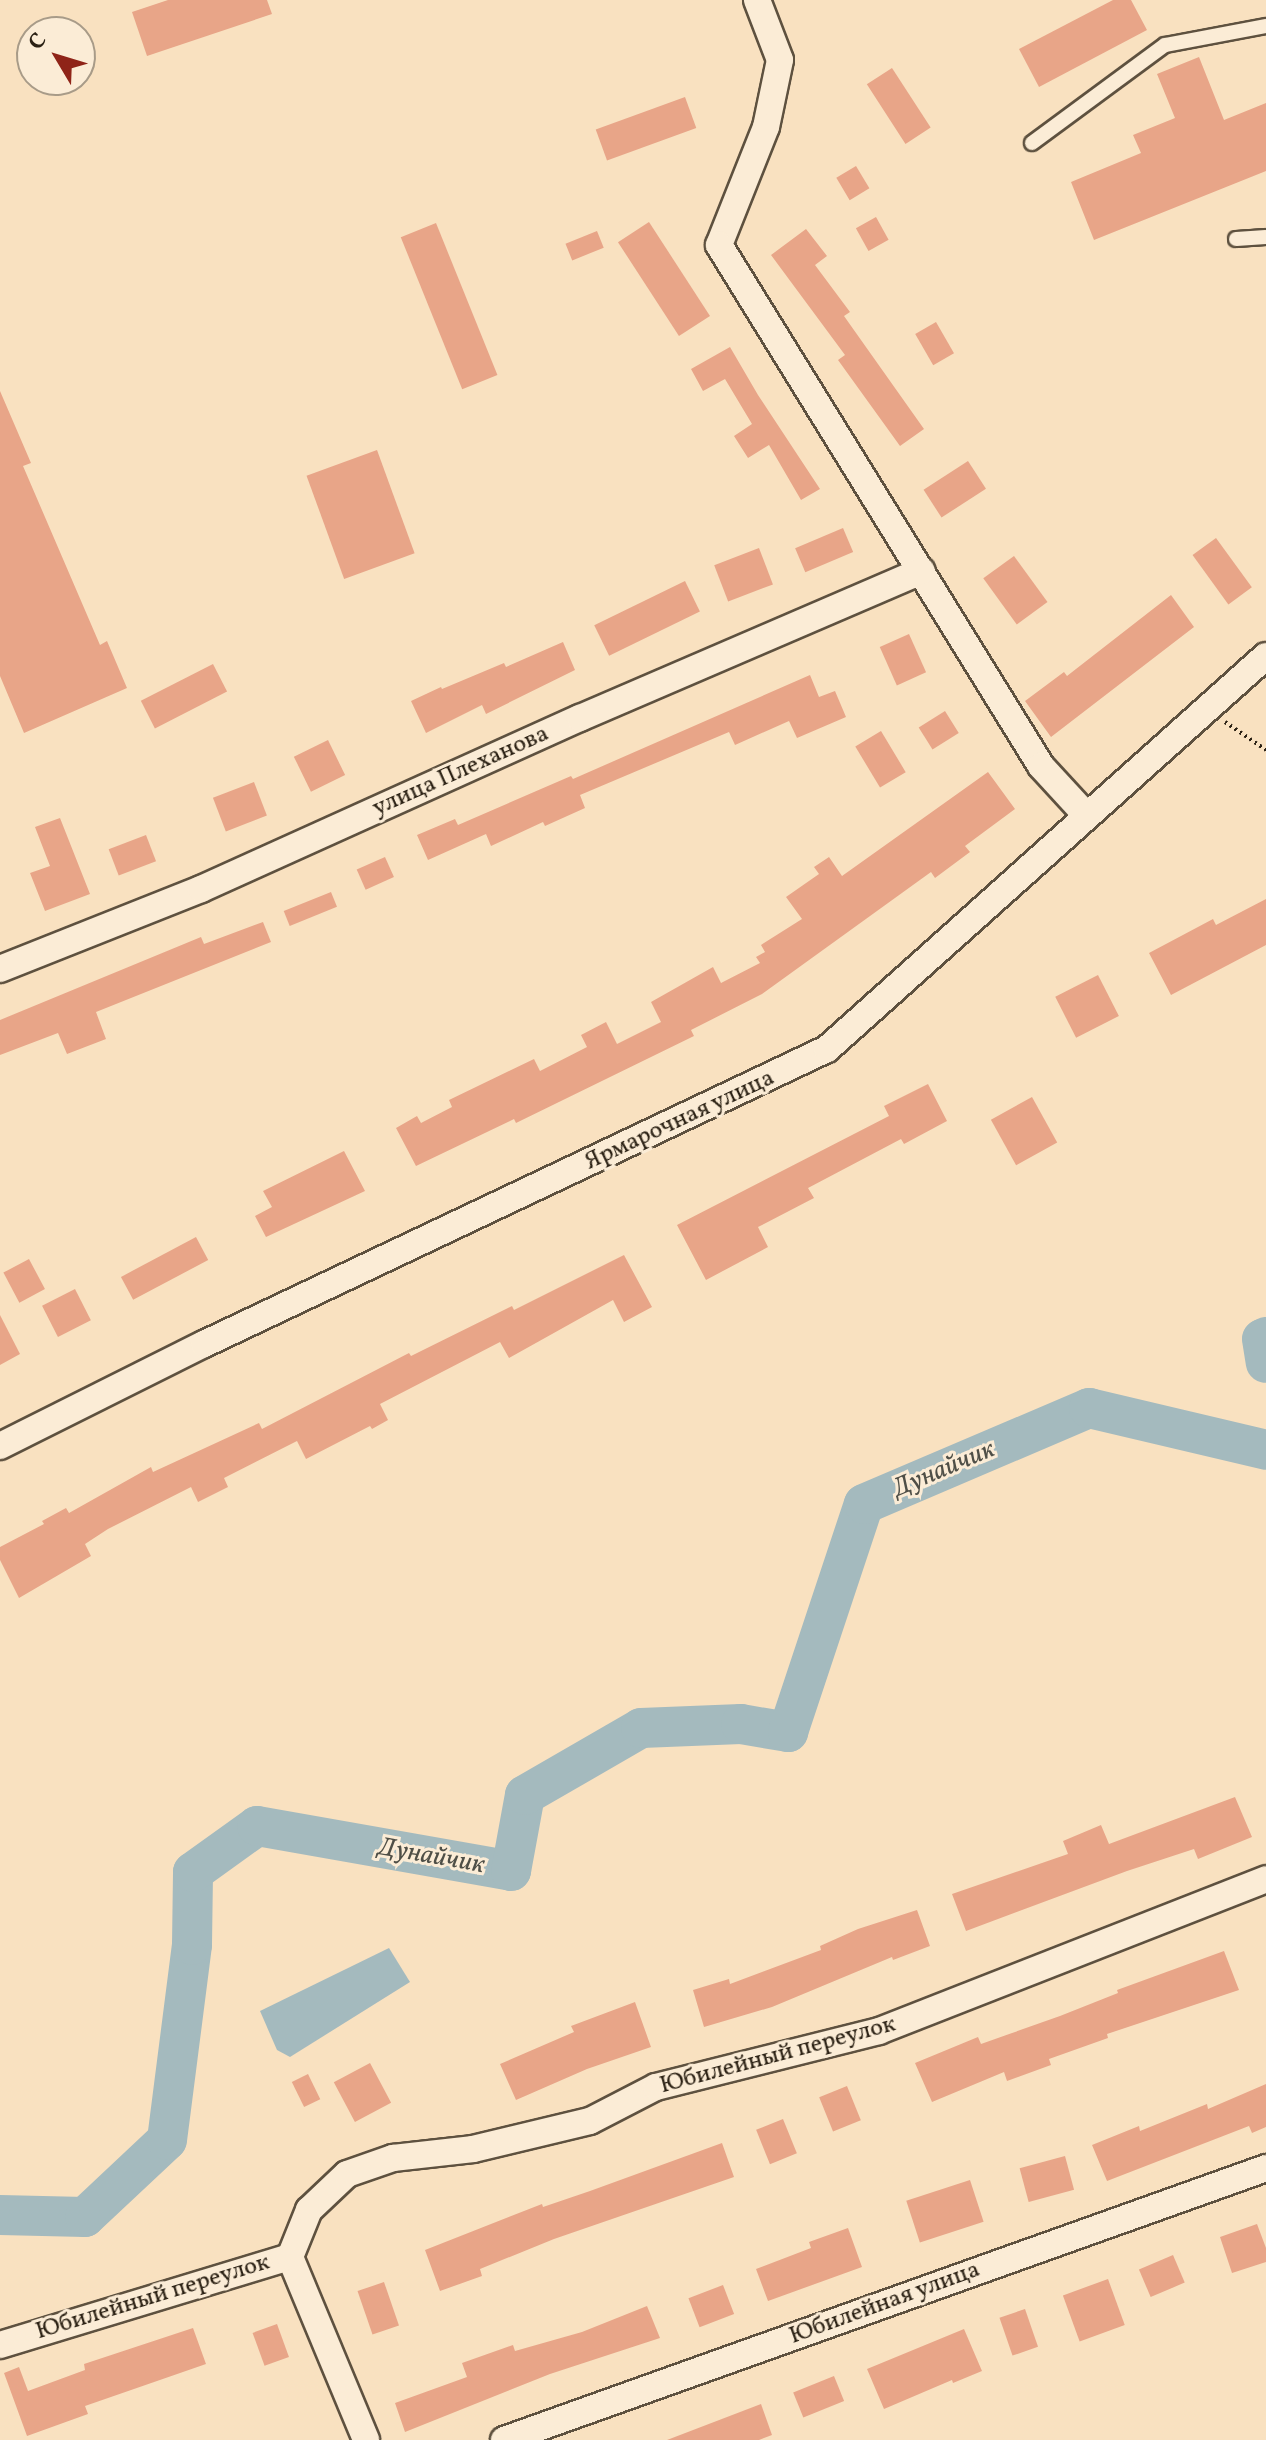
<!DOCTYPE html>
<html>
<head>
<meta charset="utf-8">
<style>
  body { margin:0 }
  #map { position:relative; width:1266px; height:2440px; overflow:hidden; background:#f9e1c0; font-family:Vollkorn,serif }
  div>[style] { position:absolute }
  .water>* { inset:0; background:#a4babe }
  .river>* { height:40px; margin:-20px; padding:0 20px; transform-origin:20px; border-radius:20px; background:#a4babe }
  .building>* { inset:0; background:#e8a588; transform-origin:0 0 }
  .path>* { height:4px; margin-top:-2px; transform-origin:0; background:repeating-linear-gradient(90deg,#2b2114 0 2px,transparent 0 6px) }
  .roads { filter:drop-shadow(2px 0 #5e513f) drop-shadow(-2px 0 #5e513f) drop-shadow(0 2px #5e513f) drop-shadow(0 -2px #5e513f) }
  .lane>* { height:14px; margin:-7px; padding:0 7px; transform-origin:7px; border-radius:7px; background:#fbecd6 }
  .street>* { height:26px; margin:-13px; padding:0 13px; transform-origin:13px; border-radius:13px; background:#fbecd6 }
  span { translate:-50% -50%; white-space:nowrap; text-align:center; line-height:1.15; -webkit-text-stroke:6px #fbecd6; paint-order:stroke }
  .street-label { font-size:24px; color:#2b2114 }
  .water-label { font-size:26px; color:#4f4f47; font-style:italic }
  .north { position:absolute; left:16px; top:16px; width:80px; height:80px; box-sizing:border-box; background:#fbecd6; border:2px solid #a89b88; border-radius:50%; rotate:308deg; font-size:22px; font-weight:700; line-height:32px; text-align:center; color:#2b2114 }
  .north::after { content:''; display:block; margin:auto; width:28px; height:36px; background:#8f2418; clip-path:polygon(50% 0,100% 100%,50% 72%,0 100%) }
</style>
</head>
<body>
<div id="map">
  <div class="water">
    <div style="clip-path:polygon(389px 1948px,410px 1982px,290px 2057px,277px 2050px,260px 2011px)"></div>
  </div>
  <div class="river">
    <div style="left:1266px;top:1337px;width:4px;rotate:153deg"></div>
    <div style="left:1262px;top:1339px;width:24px;rotate:81deg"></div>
    <div style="left:0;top:2215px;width:85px;rotate:1.3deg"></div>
    <div style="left:85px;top:2217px;width:112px;rotate:-43.2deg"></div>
    <div style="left:167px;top:2140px;width:197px;rotate:-82.7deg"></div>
    <div style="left:192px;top:1945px;width:73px;rotate:-89.2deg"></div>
    <div style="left:193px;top:1872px;width:79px;rotate:-35.7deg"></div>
    <div style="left:257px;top:1826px;width:258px;rotate:10deg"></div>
    <div style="left:511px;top:1871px;width:77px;rotate:-79.6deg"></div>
    <div style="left:525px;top:1795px;width:134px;rotate:-30deg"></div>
    <div style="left:641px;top:1728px;width:100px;rotate:-2.3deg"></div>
    <div style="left:741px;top:1724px;width:48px;rotate:9.7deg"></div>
    <div style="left:788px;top:1732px;width:240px;rotate:-71.6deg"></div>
    <div style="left:864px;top:1504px;width:245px;rotate:-23.1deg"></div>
    <div style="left:1089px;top:1408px;width:182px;rotate:13.3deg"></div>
  </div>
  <div class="building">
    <div style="clip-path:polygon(168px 0,267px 0,272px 14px,147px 56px,132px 12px)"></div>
    <div style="clip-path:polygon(1113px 0,1131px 0,1147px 30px,1039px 87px,1019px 49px)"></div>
    <div style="clip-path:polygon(1199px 57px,1224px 120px,1266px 103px,1266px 171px,1094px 240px,1071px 182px,1141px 153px,1133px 135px,1175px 118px,1157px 74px)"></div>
    <div style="left:892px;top:68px;width:71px;height:30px;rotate:57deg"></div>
    <div style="left:685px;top:97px;width:33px;height:95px;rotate:70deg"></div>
    <div style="left:856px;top:166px;width:26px;height:23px;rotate:59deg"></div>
    <div style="left:876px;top:217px;width:26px;height:23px;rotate:61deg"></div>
    <div style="left:649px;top:222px;width:112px;height:37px;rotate:57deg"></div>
    <div style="left:436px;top:223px;width:164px;height:38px;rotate:68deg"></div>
    <div style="clip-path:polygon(806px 229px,827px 256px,815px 265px,850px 312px,844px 316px,924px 429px,900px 446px,838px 360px,845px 355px,771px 255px)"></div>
    <div style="left:597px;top:231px;width:18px;height:34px;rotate:68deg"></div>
    <div style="left:936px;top:322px;width:36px;height:24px;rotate:60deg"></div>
    <div style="clip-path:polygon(730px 347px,758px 395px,820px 489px,801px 500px,769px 445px,748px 458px,734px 436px,752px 424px,725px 379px,703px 391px,691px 369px)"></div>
    <div style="clip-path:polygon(0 391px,31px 463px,23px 466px,100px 645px,107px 641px,127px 688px,24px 733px,0 676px)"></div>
    <div style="left:377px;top:450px;width:110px;height:75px;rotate:70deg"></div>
    <div style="left:968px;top:461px;width:33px;height:53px;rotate:57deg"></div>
    <div style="left:843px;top:528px;width:26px;height:52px;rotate:67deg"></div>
    <div style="left:1216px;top:538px;width:61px;height:29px;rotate:54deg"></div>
    <div style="left:759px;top:548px;width:39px;height:48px;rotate:69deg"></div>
    <div style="left:1014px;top:556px;width:57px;height:38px;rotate:54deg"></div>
    <div style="left:685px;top:581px;width:34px;height:101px;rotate:64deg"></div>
    <div style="clip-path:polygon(1171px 595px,1194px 627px,1051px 737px,1025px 701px,1064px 672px,1067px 676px)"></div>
    <div style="left:909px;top:634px;width:42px;height:32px;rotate:66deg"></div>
    <div style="clip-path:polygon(563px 642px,575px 670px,486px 714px,482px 705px,426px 733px,411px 701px,441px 687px,442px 689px,504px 663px,506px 667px)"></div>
    <div style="left:213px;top:664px;width:31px;height:81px;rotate:63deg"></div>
    <div style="clip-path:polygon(810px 675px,819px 697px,835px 691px,846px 717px,797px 738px,789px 721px,735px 745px,729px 732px,580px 795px,585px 808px,545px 826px,543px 822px,491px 846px,486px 834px,428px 860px,417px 835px,455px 819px,458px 825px,571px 776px,573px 779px)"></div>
    <div style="left:945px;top:711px;width:26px;height:31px;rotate:58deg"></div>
    <div style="left:881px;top:731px;width:48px;height:30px;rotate:59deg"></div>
    <div style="left:328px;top:740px;width:39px;height:38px;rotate:64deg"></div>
    <div style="clip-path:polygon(988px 772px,1015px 809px,965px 846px,970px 852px,935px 878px,931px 872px,762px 994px,691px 1030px,694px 1036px,516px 1123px,514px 1119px,416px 1166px,396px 1128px,417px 1116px,421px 1123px,452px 1107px,449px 1100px,534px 1059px,540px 1071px,587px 1047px,581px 1035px,606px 1022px,617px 1044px,661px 1022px,651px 1002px,713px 967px,721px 983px,760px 963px,756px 957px,765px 952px,761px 945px,802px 919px,786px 897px,819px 874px,814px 867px,829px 857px,842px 876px)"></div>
    <div style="left:254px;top:782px;width:36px;height:44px;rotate:69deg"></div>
    <div style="clip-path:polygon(60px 818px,90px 894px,45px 911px,30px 873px,50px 866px,35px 827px)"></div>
    <div style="left:146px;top:835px;width:28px;height:40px;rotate:69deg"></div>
    <div style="left:385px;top:857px;width:22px;height:31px;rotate:66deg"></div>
    <div style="left:331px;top:892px;width:16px;height:51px;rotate:68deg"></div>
    <div style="clip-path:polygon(1266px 899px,1266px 945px,1171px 995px,1149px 953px,1213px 919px,1216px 925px)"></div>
    <div style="clip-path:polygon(263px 922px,271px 942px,96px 1012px,106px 1039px,67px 1054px,58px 1033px,0 1055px,0 1020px,201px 937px,204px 944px)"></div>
    <div style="left:1098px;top:975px;width:46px;height:48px;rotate:63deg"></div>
    <div style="clip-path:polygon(928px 1084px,947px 1121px,904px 1144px,901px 1139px,808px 1188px,814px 1198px,758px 1227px,768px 1247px,706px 1280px,677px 1225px,889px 1116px,884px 1106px)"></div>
    <div style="left:1032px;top:1097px;width:52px;height:47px;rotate:61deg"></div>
    <div style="clip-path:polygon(344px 1151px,365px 1191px,266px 1237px,255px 1216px,272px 1207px,263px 1191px)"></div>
    <div style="left:196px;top:1237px;width:26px;height:85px;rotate:62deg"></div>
    <div style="clip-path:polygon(624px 1255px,652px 1307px,624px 1322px,613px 1300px,509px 1358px,500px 1342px,380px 1404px,388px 1420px,372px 1429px,370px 1426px,306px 1459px,297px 1441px,224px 1478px,228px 1487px,198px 1502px,191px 1487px,108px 1529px,85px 1544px,91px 1556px,19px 1598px,0 1560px,0 1547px,44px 1524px,42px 1521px,66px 1508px,69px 1513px,151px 1467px,153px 1472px,259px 1423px,262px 1429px,409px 1353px,411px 1356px,512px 1306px,514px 1310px)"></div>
    <div style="left:29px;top:1259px;width:34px;height:29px;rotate:62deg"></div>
    <div style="left:75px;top:1289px;width:35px;height:37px;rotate:63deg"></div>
    <div style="clip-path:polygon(0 1315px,20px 1354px,0 1365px)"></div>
    <div style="clip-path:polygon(1235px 1797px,1252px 1837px,1198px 1859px,1194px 1849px,1127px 1871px,966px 1931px,952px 1894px,1068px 1854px,1063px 1841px,1101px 1825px,1109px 1844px)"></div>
    <div style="clip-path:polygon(917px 1910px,930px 1946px,893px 1960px,892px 1957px,772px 2007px,704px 2027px,693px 1990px,729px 1979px,730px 1984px,821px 1950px,820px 1946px,858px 1929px)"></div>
    <div style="clip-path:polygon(1224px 1951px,1239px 1990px,1107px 2034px,1108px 2038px,1049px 2059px,1051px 2065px,1007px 2081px,1004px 2072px,932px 2102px,915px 2063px,978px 2037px,981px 2044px,1060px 2016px,1118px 1993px,1117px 1990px)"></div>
    <div style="clip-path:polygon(635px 2002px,651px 2047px,587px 2069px,516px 2100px,500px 2064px,574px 2032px,571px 2026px)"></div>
    <div style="left:370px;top:2063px;width:45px;height:41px;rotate:62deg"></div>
    <div style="left:308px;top:2074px;width:28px;height:18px;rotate:64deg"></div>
    <div style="clip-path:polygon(1266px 2084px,1266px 2127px,1252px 2133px,1249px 2126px,1107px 2181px,1092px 2145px,1139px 2126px,1140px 2131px,1207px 2104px,1208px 2109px)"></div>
    <div style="left:847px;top:2086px;width:37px;height:30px;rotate:68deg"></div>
    <div style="left:783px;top:2119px;width:37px;height:29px;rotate:68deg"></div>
    <div style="clip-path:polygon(722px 2143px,734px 2177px,554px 2239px,480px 2269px,482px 2276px,440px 2291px,425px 2250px,542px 2204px,543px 2207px,590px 2191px)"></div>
    <div style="left:1065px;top:2156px;width:35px;height:47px;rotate:75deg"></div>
    <div style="left:970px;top:2180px;width:44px;height:67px;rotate:72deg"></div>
    <div style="clip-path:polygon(1257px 2224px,1266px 2248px,1266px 2262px,1232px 2273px,1220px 2237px)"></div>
    <div style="clip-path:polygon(848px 2228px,862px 2267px,768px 2301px,756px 2269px,811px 2248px,809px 2242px)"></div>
    <div style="left:1173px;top:2255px;width:30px;height:37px;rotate:67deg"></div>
    <div style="left:1108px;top:2279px;width:49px;height:48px;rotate:70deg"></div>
    <div style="left:384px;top:2282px;width:46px;height:28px;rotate:71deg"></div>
    <div style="left:723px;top:2285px;width:31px;height:37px;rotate:69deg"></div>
    <div style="clip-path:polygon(647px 2306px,660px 2338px,550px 2374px,405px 2432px,395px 2403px,467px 2377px,462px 2363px,513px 2345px,515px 2351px,582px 2332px)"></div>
    <div style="left:1025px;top:2309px;width:40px;height:27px;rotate:71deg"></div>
    <div style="left:277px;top:2324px;width:35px;height:26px;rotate:70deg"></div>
    <div style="clip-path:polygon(193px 2328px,206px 2364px,85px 2406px,88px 2414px,27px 2436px,4px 2373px,19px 2367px,28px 2391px,85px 2370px,84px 2364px)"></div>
    <div style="clip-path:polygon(964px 2329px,982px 2371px,953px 2383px,952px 2380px,884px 2409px,867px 2369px)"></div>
    <div style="left:834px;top:2376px;width:27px;height:44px;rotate:68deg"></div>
    <div style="clip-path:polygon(761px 2404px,772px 2435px,759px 2440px,667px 2440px)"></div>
  </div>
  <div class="path">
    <div style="left:1225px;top:722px;width:50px;rotate:34.3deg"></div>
  </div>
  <div class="roads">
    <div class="lane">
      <div style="left:1032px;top:143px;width:165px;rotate:-36.4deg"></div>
      <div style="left:1165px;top:45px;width:103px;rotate:-10.7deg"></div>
      <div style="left:1236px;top:239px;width:30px;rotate:-4deg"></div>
    </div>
    <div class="street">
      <div style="left:757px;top:0;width:64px;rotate:69deg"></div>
      <div style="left:780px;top:60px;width:68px;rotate:101.8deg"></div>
      <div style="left:766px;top:127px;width:127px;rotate:111.7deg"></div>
      <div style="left:719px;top:245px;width:612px;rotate:58.28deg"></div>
      <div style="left:1041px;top:766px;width:67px;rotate:47.4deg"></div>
      <div style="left:0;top:969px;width:216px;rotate:-21.7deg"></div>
      <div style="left:201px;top:889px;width:416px;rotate:-24.3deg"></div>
      <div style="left:580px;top:718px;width:372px;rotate:-23.3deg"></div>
      <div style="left:0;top:1446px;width:228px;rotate:-26.6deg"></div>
      <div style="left:204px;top:1344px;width:689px;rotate:-25.34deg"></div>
      <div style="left:827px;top:1049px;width:589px;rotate:-41.84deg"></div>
      <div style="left:290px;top:2257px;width:198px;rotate:67.4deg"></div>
      <div style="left:0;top:2345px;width:303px;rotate:-16.9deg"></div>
      <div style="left:290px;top:2257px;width:51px;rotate:-68deg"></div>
      <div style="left:309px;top:2210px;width:52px;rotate:-43.5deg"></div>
      <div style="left:347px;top:2174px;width:49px;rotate:-19.2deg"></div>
      <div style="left:393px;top:2158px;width:81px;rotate:-6.4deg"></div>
      <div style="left:473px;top:2149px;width:120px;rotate:-13.5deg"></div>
      <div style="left:590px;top:2121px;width:74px;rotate:-27.3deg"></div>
      <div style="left:656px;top:2087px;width:230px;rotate:-14.1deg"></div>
      <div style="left:879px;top:2031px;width:416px;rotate:-21.4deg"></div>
      <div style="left:504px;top:2440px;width:809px;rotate:-19.64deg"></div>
    </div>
  </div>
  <div class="street-label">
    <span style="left:461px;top:772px;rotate:-24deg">улица Плеханова</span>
    <span style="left:680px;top:1121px;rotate:-25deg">Ярмарочная улица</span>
    <span style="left:778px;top:2056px;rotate:-15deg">Юбилейный переулок</span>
    <span style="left:153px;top:2298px;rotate:-17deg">Юбилейный переулок</span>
    <span style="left:885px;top:2304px;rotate:-20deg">Юбилейная улица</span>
  </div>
  <div class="water-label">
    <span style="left:944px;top:1470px;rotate:-23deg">Дунайчик</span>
    <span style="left:431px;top:1857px;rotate:10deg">Дунайчик</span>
  </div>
  <div class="north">С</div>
</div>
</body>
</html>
